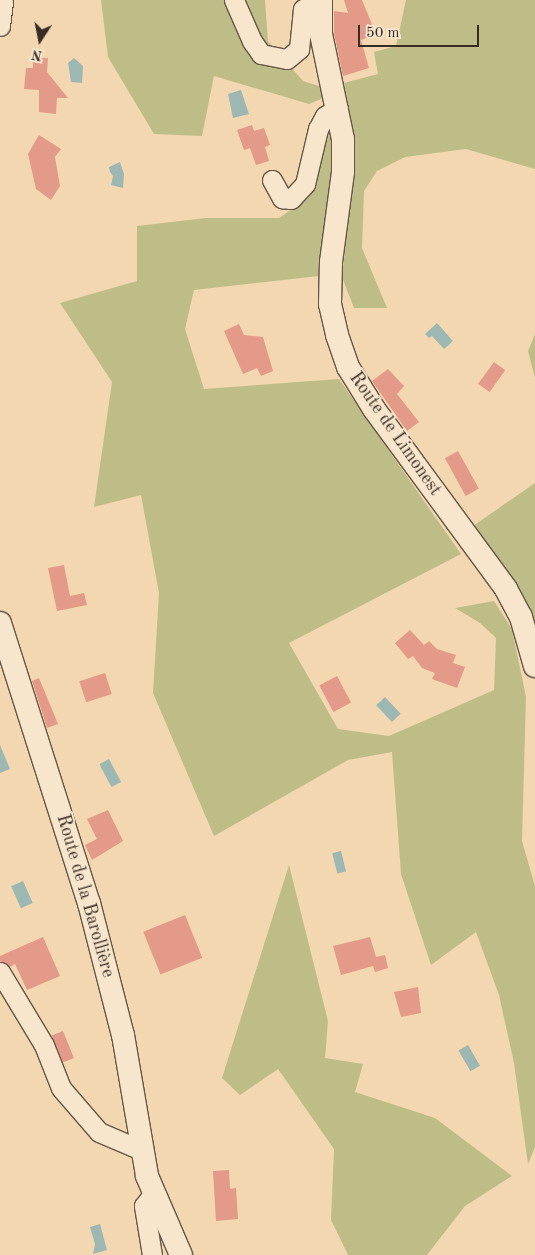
<!DOCTYPE html>
<html>
<head>
<meta charset="utf-8">
<style>
  body { margin:0 }
  #map { position:relative; width:535px; height:1255px; overflow:hidden; background:#f2d7b0; font-family:"Old Standard TT",serif }
  div>[style] { position:absolute }
  .green>* { inset:0; background:#bebd88 }
  .water>* { inset:0; background:#9db8b3; transform-origin:0 0 }
  .building>* { inset:0; background:#e49a88; transform-origin:0 0 }
  .roads { filter:drop-shadow(1px 0 #655747) drop-shadow(-1px 0 #655747) drop-shadow(0 1px #655747) drop-shadow(0 -1px #655747) }
  .minor>* { height:19px; margin:-9.5px; padding:0 9.5px; transform-origin:9.5px; border-radius:9.5px; background:#f7e5cc }
  .tertiary>* { height:22px; margin:-11px; padding:0 11px; transform-origin:11px; border-radius:11px; background:#f7e5cc }
  span { translate:-50% -50%; white-space:nowrap; text-align:center; line-height:1.15; -webkit-text-stroke:4px #f7e5cc; paint-order:stroke }
  .street-label { font-size:18px; color:#362c24 }
  .north { position:absolute; left:15px; top:15px; width:50px; height:50px; -webkit-text-stroke:4px #f7e5cc; paint-order:stroke; rotate:191deg; font-size:14px; font-weight:700; line-height:20px; text-align:center; color:#362c24 }
  .north::after { content:''; display:block; margin:auto; width:18px; height:22px; background:#362c24; clip-path:polygon(50% 0,100% 100%,50% 72%,0 100%) }
  .scale { position:absolute; left:358px; top:25px; width:121px; height:22px; box-sizing:border-box; border:2px solid #362c24; border-top:0; padding-left:6px; font-size:15px; line-height:18px; white-space:nowrap; color:#362c24; -webkit-text-stroke:4px #f7e5cc; paint-order:stroke }
</style>
</head>
<body>
<div id="map">
  <div class="green">
    <div style="clip-path:polygon(101px 0,265px 0,268px 41px,303px 81px,322px 87px,326px 97px,309px 104px,214px 76px,202px 136px,154px 134px,108px 57px)"></div>
    <div style="clip-path:polygon(406px 0,535px 0,535px 169px,466px 149px,405px 157px,377px 171px,364px 191px,362px 248px,387px 308px,354px 308px,342px 277px,353px 176px,352px 126px,344px 83px,378px 74px,374px 52px,396px 46px)"></div>
    <div style="clip-path:polygon(331px 128px,334px 174px,319px 276px,194px 290px,185px 329px,204px 389px,339px 379px,461px 554px,289px 643px,338px 729px,389px 736px,494px 690px,496px 638px,480px 623px,455px 608px,494px 601px,512px 629px,526px 697px,522px 841px,535px 886px,535px 1147px,528px 1164px,514px 1063px,499px 995px,476px 932px,431px 965px,401px 874px,392px 752px,348px 760px,214px 836px,153px 693px,159px 593px,141px 495px,94px 507px,112px 382px,60px 303px,137px 281px,137px 226px,206px 218px,279px 218px,308px 198px)"></div>
    <div style="clip-path:polygon(535px 334px,535px 378px,528px 351px)"></div>
    <div style="clip-path:polygon(535px 483px,535px 628px,473px 526px)"></div>
    <div style="clip-path:polygon(289px 865px,328px 1021px,325px 1058px,363px 1064px,355px 1092px,435px 1118px,512px 1176px,465px 1206px,427px 1255px,348px 1255px,331px 1220px,334px 1149px,278px 1069px,240px 1095px,222px 1078px)"></div>
  </div>
  <div class="water">
    <div style="clip-path:polygon(74px 58px,83px 66px,82px 83px,71px 82px,68px 63px)"></div>
    <div style="clip-path:polygon(241px 90px,249px 114px,233px 118px,228px 94px)"></div>
    <div style="clip-path:polygon(120px 162px,124px 174px,123px 188px,111px 185px,113px 176px,110px 172px,109px 167px)"></div>
    <div style="clip-path:polygon(437px 323px,453px 341px,444px 349px,432px 336px,429px 338px,425px 334px)"></div>
    <div style="left:385px;top:697px;width:23px;height:12px;rotate:47deg"></div>
    <div style="clip-path:polygon(0 745px,10px 769px,0 773px)"></div>
    <div style="left:109px;top:759px;width:26px;height:11px;rotate:62deg"></div>
    <div style="left:341px;top:851px;width:21px;height:9px;rotate:76deg"></div>
    <div style="left:23px;top:881px;width:24px;height:13px;rotate:66deg"></div>
    <div style="left:468px;top:1045px;width:24px;height:11px;rotate:60deg"></div>
    <div style="clip-path:polygon(100px 1224px,107px 1250px,93px 1254px,95px 1244px,90px 1227px)"></div>
  </div>
  <div class="building">
    <div style="clip-path:polygon(344px 0,362px 0,376px 34px,361px 40px,369px 68px,343px 76px,334px 33px,334px 11px,348px 13px)"></div>
    <div style="clip-path:polygon(33px 58px,48px 58px,47px 72px,68px 98px,57px 98px,56px 114px,39px 112px,39px 90px,24px 89px,26px 68px,33px 68px)"></div>
    <div style="clip-path:polygon(252px 125px,254px 131px,264px 128px,270px 145px,265px 147px,269px 161px,256px 165px,250px 148px,244px 150px,237px 130px)"></div>
    <div style="clip-path:polygon(39px 135px,61px 149px,55px 157px,60px 186px,51px 200px,36px 189px,28px 154px)"></div>
    <div style="clip-path:polygon(239px 324px,244px 335px,263px 337px,273px 371px,261px 376px,257px 368px,243px 374px,224px 331px)"></div>
    <div style="left:494px;top:362px;width:14px;height:27px;rotate:36deg"></div>
    <div style="clip-path:polygon(388px 369px,404px 386px,397px 394px,419px 422px,407px 431px,372px 381px)"></div>
    <div style="left:458px;top:451px;width:43px;height:15px;rotate:61deg"></div>
    <div style="clip-path:polygon(64px 565px,70px 596px,84px 593px,87px 605px,57px 611px,48px 568px)"></div>
    <div style="clip-path:polygon(410px 630px,424px 645px,429px 641px,437px 649px,456px 655px,453px 663px,465px 667px,457px 688px,432px 679px,435px 673px,422px 668px,413px 656px,408px 659px,395px 643px)"></div>
    <div style="left:105px;top:673px;width:22px;height:27px;rotate:72deg"></div>
    <div style="left:337px;top:676px;width:30px;height:20px;rotate:62deg"></div>
    <div style="clip-path:polygon(39px 678px,58px 724px,47px 728px,32px 681px)"></div>
    <div style="clip-path:polygon(108px 810px,123px 841px,92px 860px,85px 845px,97px 839px,87px 819px)"></div>
    <div style="left:185px;top:915px;width:46px;height:45px;rotate:68deg"></div>
    <div style="clip-path:polygon(43px 937px,60px 976px,27px 990px,15px 964px,10px 967px,0 961px,0 956px)"></div>
    <div style="clip-path:polygon(370px 937px,376px 957px,385px 955px,388px 968px,375px 972px,373px 966px,341px 975px,333px 946px)"></div>
    <div style="clip-path:polygon(418px 987px,421px 1013px,401px 1017px,394px 992px)"></div>
    <div style="left:63px;top:1031px;width:29px;height:12px;rotate:68deg"></div>
    <div style="clip-path:polygon(229px 1170px,230px 1189px,236px 1188px,238px 1219px,216px 1221px,213px 1171px)"></div>
  </div>
  <div class="roads">
    <div class="minor">
      <div style="left:234px;top:0;width:45px;rotate:66.3deg"></div>
      <div style="left:252px;top:41px;width:16px;rotate:55deg"></div>
      <div style="left:261px;top:54px;width:26px;rotate:11deg"></div>
      <div style="left:287px;top:59px;width:16px;rotate:-40deg"></div>
      <div style="left:299px;top:49px;width:40px;rotate:-84.3deg"></div>
      <div style="left:303px;top:9px;width:19px;rotate:-16deg"></div>
      <div style="left:0;top:26px;width:26px;rotate:-83deg"></div>
      <div style="left:272px;top:180px;width:21px;rotate:61deg"></div>
      <div style="left:282px;top:198px;width:9px;rotate:6deg"></div>
      <div style="left:291px;top:199px;width:21px;rotate:-47deg"></div>
      <div style="left:305px;top:184px;width:57px;rotate:-76.7deg"></div>
      <div style="left:318px;top:129px;width:15px;rotate:-62deg"></div>
      <div style="left:325px;top:116px;width:15px;rotate:-32deg"></div>
      <div style="left:0;top:972px;width:85px;rotate:58.9deg"></div>
      <div style="left:44px;top:1045px;width:46px;rotate:68.4deg"></div>
      <div style="left:61px;top:1088px;width:58px;rotate:49.2deg"></div>
      <div style="left:99px;top:1132px;width:46px;rotate:23.2deg"></div>
      <div style="left:152px;top:1255px;width:50px;rotate:-99.3deg"></div>
      <div style="left:144px;top:1206px;width:17px;rotate:-54deg"></div>
    </div>
    <div class="tertiary">
      <div style="left:321px;top:0;width:34px;rotate:90deg"></div>
      <div style="left:321px;top:34px;width:107px;rotate:78.2deg"></div>
      <div style="left:343px;top:139px;width:33px;rotate:90deg"></div>
      <div style="left:343px;top:172px;width:91px;rotate:97.6deg"></div>
      <div style="left:331px;top:262px;width:42px;rotate:91.4deg"></div>
      <div style="left:330px;top:304px;width:32px;rotate:77deg"></div>
      <div style="left:337px;top:335px;width:34px;rotate:71deg"></div>
      <div style="left:348px;top:367px;width:49px;rotate:58.2deg"></div>
      <div style="left:374px;top:409px;width:223px;rotate:53.7deg"></div>
      <div style="left:506px;top:589px;width:32px;rotate:62deg"></div>
      <div style="left:521px;top:617px;width:51px;rotate:74.1deg"></div>
      <div style="left:0;top:623px;width:294px;rotate:72.4deg"></div>
      <div style="left:89px;top:903px;width:136px;rotate:75.6deg"></div>
      <div style="left:123px;top:1035px;width:143px;rotate:80.3deg"></div>
      <div style="left:147px;top:1176px;width:86px;rotate:66.7deg"></div>
    </div>
  </div>
  <div class="street-label">
    <span style="left:395px;top:434px;rotate:55deg">Route de Limonest</span>
    <span style="left:85px;top:896px;rotate:74deg">Route de la Barollière</span>
  </div>
  <div class="north">N</div>
  <div class="scale">50 m</div>
</div>
</body>
</html>
